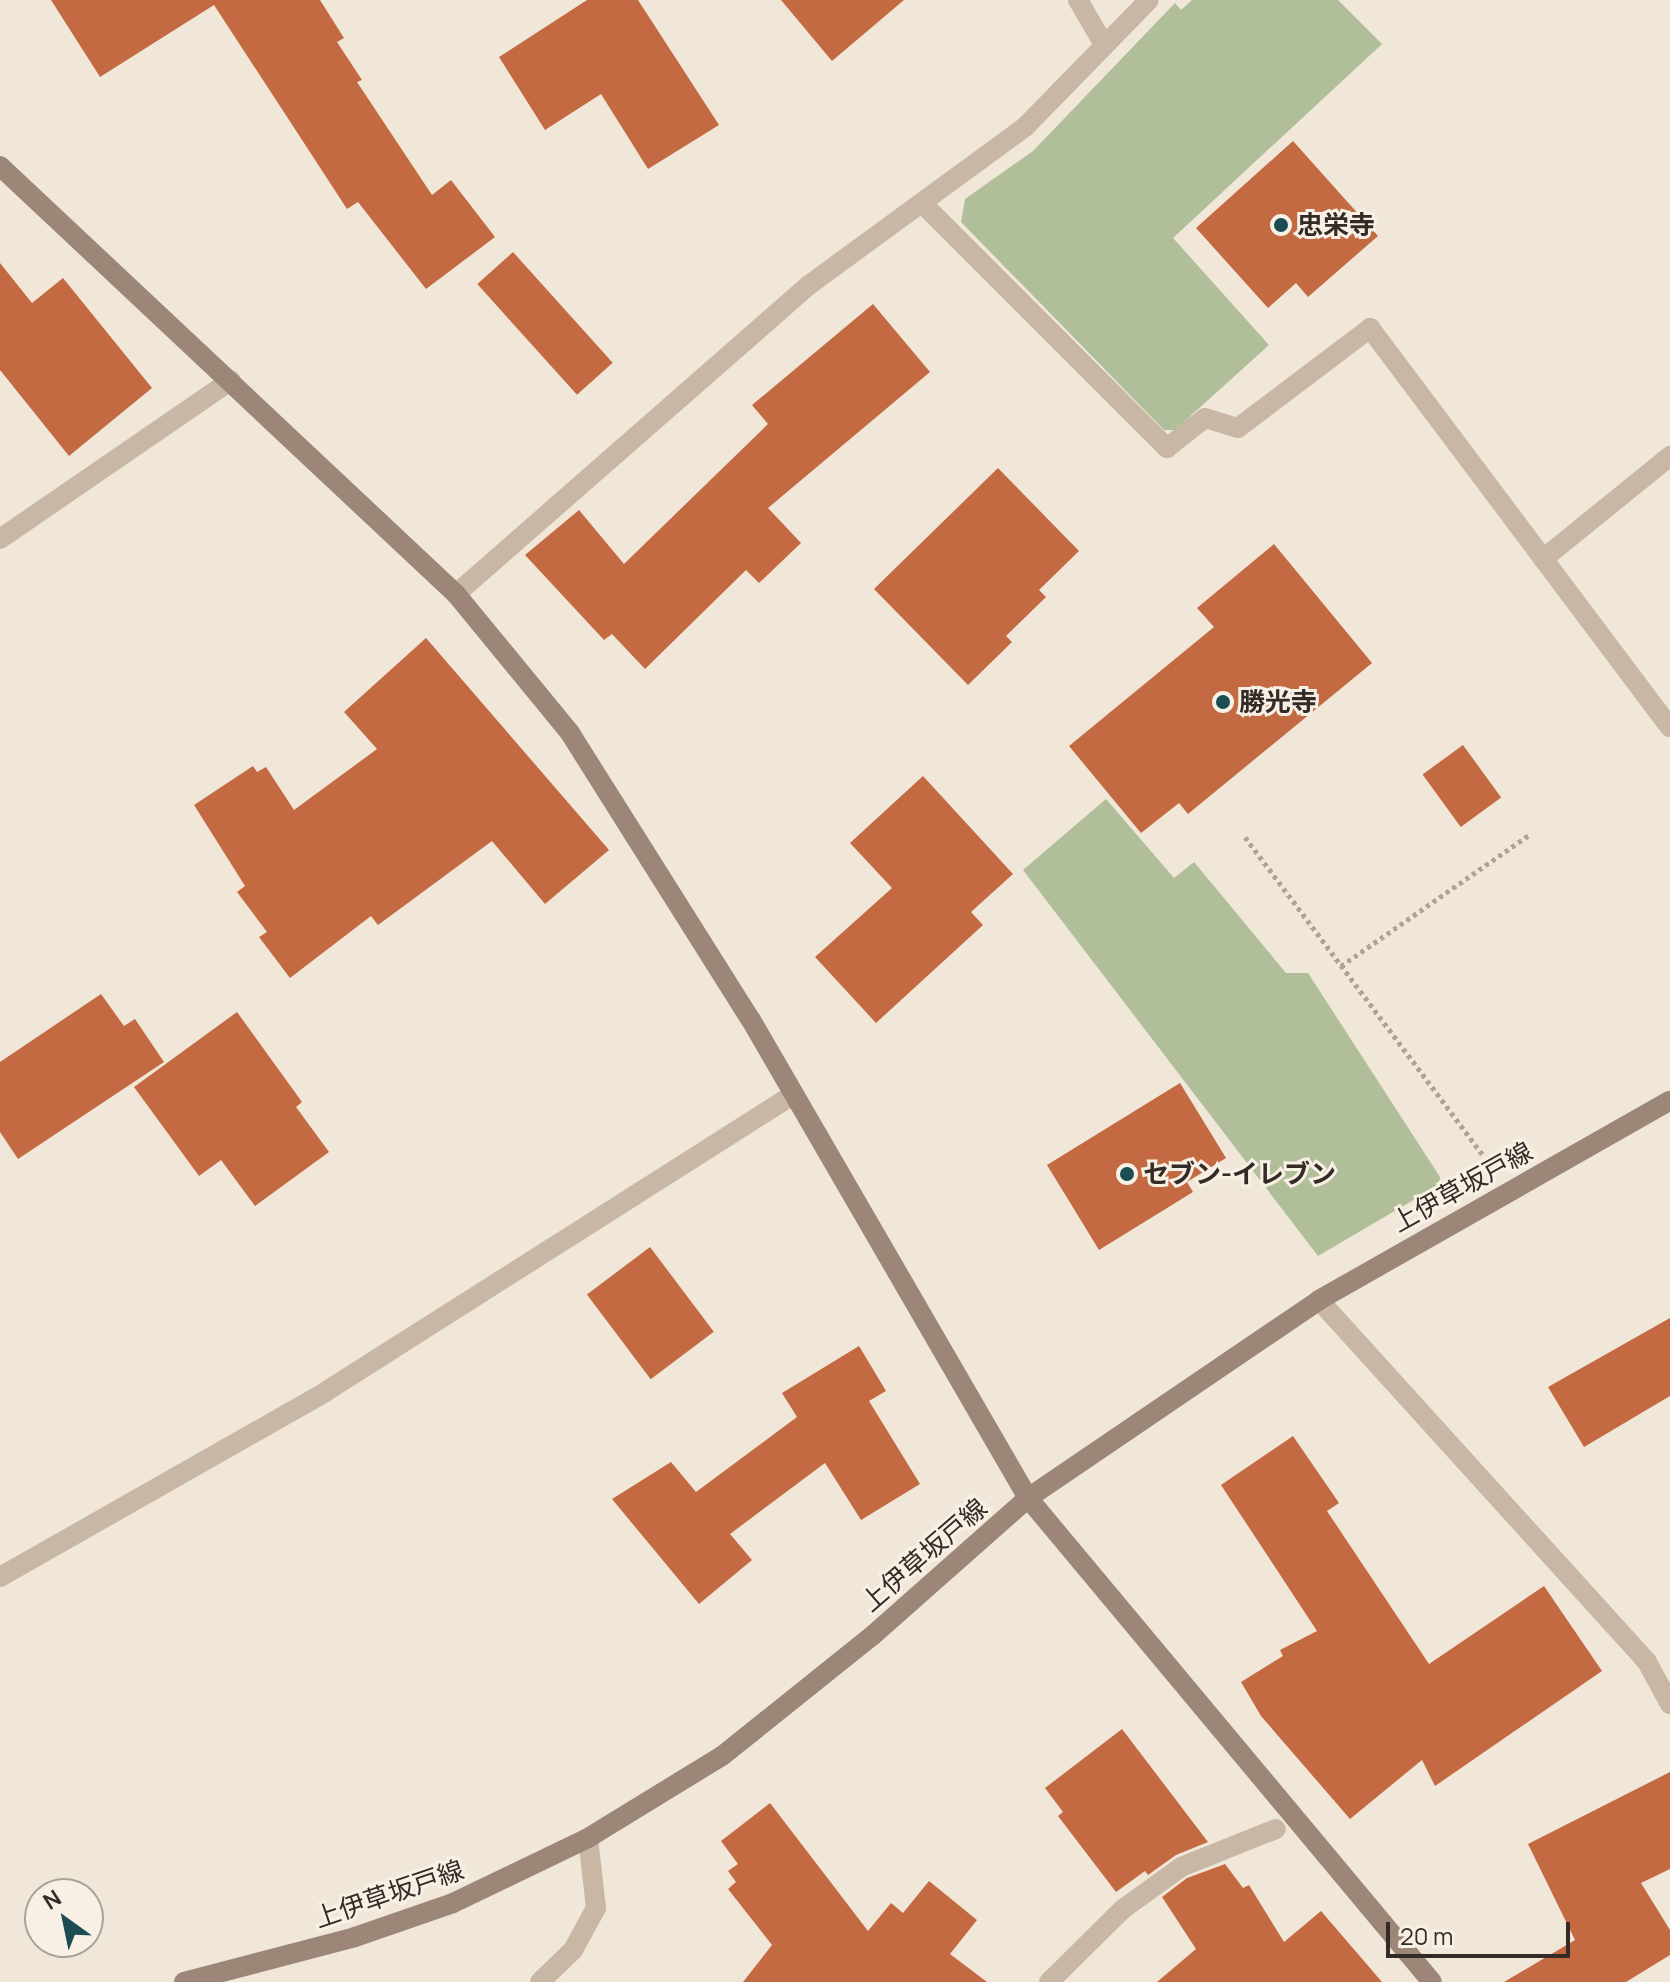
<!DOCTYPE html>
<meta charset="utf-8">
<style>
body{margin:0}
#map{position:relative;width:1670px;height:1982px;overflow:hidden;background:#f0e7d9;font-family:Manrope,"Noto Sans JP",sans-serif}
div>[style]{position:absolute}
.green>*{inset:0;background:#b0bf99}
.building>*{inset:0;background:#c46a43;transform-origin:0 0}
.path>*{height:5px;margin-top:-2.5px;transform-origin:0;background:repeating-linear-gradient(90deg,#b4a18f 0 4px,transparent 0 8px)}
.lane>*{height:20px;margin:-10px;padding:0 10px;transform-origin:10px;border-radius:10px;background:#c8b7a5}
.street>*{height:20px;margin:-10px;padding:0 10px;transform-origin:10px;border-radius:10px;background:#c8b7a5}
.secondary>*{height:20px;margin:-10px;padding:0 10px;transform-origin:10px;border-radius:10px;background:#9b8677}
.dots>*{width:22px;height:22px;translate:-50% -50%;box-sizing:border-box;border:4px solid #f8f0e5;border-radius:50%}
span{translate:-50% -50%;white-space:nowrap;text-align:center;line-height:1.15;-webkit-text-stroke:6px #f8f0e5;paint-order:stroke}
.poi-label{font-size:26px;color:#342b26;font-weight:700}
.left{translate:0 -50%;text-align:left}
.street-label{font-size:26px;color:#342b26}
.north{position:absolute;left:24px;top:1878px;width:80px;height:80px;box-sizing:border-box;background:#f8f0e5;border:2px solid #aaa199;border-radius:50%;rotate:327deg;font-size:22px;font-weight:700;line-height:32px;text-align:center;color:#342b26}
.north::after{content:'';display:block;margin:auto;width:28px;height:36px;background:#1d4d54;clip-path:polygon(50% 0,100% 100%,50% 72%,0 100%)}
.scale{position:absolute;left:1386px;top:1922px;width:184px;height:36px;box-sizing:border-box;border:4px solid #342b26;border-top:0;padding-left:10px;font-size:24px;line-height:28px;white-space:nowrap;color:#342b26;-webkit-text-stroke:6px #f8f0e5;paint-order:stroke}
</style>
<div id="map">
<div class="green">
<div style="clip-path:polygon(1192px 0,1338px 0,1382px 44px,1173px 238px,1269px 345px,1175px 430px,1164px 430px,961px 222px,965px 199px,1033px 151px,1175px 3px,1181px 10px)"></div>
<div style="clip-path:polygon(1106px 799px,1174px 878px,1194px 862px,1286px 973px,1308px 973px,1440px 1177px,1439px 1185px,1318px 1256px,1023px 870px)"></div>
</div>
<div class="building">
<div style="clip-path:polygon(51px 0,320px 0,344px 38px,337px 42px,362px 80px,357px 82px,432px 195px,451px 180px,495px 237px,426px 289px,358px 202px,347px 209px,214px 5px,100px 77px)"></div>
<div style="clip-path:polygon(587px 0,638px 0,719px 125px,648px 169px,601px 94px,545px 130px,499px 57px)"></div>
<div style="clip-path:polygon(781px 0,904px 0,832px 61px)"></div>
<div style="clip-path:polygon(1293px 141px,1378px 236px,1308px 297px,1296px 283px,1268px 308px,1196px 228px)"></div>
<div style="left:513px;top:252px;width:149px;height:48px;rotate:48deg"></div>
<div style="clip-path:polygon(0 263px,32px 303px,63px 278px,152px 388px,69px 456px,0 370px)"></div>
<div style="clip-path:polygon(873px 304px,930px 372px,768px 508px,801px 543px,759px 583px,746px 570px,645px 669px,612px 634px,604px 640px,525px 555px,579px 510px,624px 564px,768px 424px,752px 405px)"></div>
<div style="clip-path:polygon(998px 468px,1079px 551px,1039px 590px,1046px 597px,1006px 636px,1012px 642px,968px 685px,874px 589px)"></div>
<div style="clip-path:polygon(1274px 544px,1372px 663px,1188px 814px,1179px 803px,1141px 833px,1069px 746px,1214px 627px,1197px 608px)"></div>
<div style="clip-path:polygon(426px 638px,609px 850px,545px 904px,492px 841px,378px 925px,371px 916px,290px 978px,259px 937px,267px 932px,237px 892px,245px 886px,194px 805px,253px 766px,257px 772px,266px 767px,294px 810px,377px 749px,344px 712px)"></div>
<div style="left:1463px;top:745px;width:65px;height:50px;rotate:54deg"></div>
<div style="clip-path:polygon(923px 776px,1013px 874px,971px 912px,983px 925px,876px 1023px,815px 957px,892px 888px,850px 843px)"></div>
<div style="clip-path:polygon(101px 994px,124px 1026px,135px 1019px,164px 1062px,18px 1159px,0 1132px,0 1062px)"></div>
<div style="clip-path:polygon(237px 1012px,302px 1102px,296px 1107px,329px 1152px,255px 1206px,221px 1160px,199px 1176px,134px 1087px)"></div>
<div style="clip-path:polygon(1180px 1083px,1226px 1158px,1187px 1182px,1193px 1192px,1099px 1250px,1047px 1165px)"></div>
<div style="left:650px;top:1247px;width:106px;height:79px;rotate:53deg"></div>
<div style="clip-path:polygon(1670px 1318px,1670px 1396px,1584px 1447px,1548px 1387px)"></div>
<div style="clip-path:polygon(859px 1346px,886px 1391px,869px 1401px,920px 1484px,861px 1520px,825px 1463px,730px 1534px,752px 1560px,699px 1604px,612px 1499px,671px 1462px,696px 1492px,797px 1417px,782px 1393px)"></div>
<div style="clip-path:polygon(1293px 1436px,1339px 1503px,1327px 1511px,1429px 1664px,1544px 1586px,1602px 1671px,1435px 1786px,1422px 1760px,1350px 1819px,1261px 1716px,1241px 1682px,1283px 1656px,1280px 1650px,1317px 1631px,1221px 1485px)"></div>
<div style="clip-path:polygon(1122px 1729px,1208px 1842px,1176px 1855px,1148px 1875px,1145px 1871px,1116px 1892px,1058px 1816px,1063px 1812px,1045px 1788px)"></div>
<div style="clip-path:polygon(1670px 1772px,1670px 1869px,1641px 1883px,1670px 1930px,1670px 1955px,1626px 1982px,1504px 1982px,1575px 1940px,1528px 1844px)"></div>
<div style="clip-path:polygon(770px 1803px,868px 1931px,891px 1903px,903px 1913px,929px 1881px,977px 1920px,950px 1954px,987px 1982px,743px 1982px,772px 1945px,728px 1889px,736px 1882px,728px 1871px,738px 1864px,721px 1841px)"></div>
<div style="clip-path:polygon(1225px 1864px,1243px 1888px,1249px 1885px,1284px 1942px,1321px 1911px,1382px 1982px,1157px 1982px,1196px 1949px,1162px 1897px,1187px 1878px)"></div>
</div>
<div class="path">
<div style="left:1245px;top:837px;width:399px;rotate:53.2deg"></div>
<div style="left:1341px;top:966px;width:231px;rotate:-34.9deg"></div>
</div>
<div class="lane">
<div style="left:1319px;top:1300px;width:488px;rotate:47.8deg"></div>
<div style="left:1647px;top:1662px;width:48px;rotate:61.3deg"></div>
</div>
<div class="street">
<div style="left:1078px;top:0;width:50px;rotate:59.8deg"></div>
<div style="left:924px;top:205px;width:344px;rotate:45deg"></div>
<div style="left:1167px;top:448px;width:48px;rotate:-38.3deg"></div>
<div style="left:1205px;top:418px;width:34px;rotate:17deg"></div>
<div style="left:1238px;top:428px;width:166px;rotate:-37.1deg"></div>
<div style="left:1370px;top:328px;width:499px;rotate:53.1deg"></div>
<div style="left:0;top:539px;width:280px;rotate:-34.5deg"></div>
<div style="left:1543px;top:559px;width:164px;rotate:-39deg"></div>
<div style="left:456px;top:594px;width:469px;rotate:-41.2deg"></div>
<div style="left:809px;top:285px;width:268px;rotate:-36.2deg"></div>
<div style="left:1025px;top:127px;width:177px;rotate:-45.7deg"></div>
<div style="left:0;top:1577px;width:374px;rotate:-29.6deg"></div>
<div style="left:325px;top:1392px;width:552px;rotate:-32.42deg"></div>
<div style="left:540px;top:1982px;width:46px;rotate:-44.1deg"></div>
<div style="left:573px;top:1950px;width:48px;rotate:-61.3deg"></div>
<div style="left:596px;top:1908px;width:70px;rotate:-96.5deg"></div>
<div style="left:1049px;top:1982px;width:104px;rotate:-44.6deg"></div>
<div style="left:1123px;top:1909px;width:72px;rotate:-35.9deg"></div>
<div style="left:1181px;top:1867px;width:102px;rotate:-21.8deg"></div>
</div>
<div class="secondary">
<div style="left:0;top:166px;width:625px;rotate:43.19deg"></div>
<div style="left:456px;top:594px;width:180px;rotate:50.6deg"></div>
<div style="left:570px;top:733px;width:339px;rotate:57.8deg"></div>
<div style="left:751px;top:1020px;width:552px;rotate:59.91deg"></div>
<div style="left:1028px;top:1498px;width:630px;rotate:50.15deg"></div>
<div style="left:184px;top:1982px;width:177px;rotate:-14.7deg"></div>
<div style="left:355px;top:1937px;width:104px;rotate:-19.1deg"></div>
<div style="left:453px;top:1903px;width:150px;rotate:-25.7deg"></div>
<div style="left:588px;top:1838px;width:157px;rotate:-31.5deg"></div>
<div style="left:722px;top:1756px;width:192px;rotate:-38.7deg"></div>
<div style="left:872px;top:1636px;width:208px;rotate:-41.5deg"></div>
<div style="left:1028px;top:1498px;width:352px;rotate:-34.2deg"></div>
<div style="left:1319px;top:1300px;width:403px;rotate:-29.6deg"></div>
</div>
<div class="dots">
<div style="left:1281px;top:225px;background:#1d4d54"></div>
<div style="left:1223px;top:702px;background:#1d4d54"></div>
<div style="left:1127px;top:1174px;background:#1d4d54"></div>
</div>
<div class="poi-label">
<span class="left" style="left:1297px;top:225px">忠栄寺</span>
<span class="left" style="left:1239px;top:702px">勝光寺</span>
<span class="left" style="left:1143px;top:1174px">セブン-イレブン</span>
</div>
<div class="street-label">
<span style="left:1462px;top:1187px;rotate:-29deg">上伊草坂戸線</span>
<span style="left:924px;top:1555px;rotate:-41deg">上伊草坂戸線</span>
<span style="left:389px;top:1894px;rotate:-19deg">上伊草坂戸線</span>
</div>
<div class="north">N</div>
<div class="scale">20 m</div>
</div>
